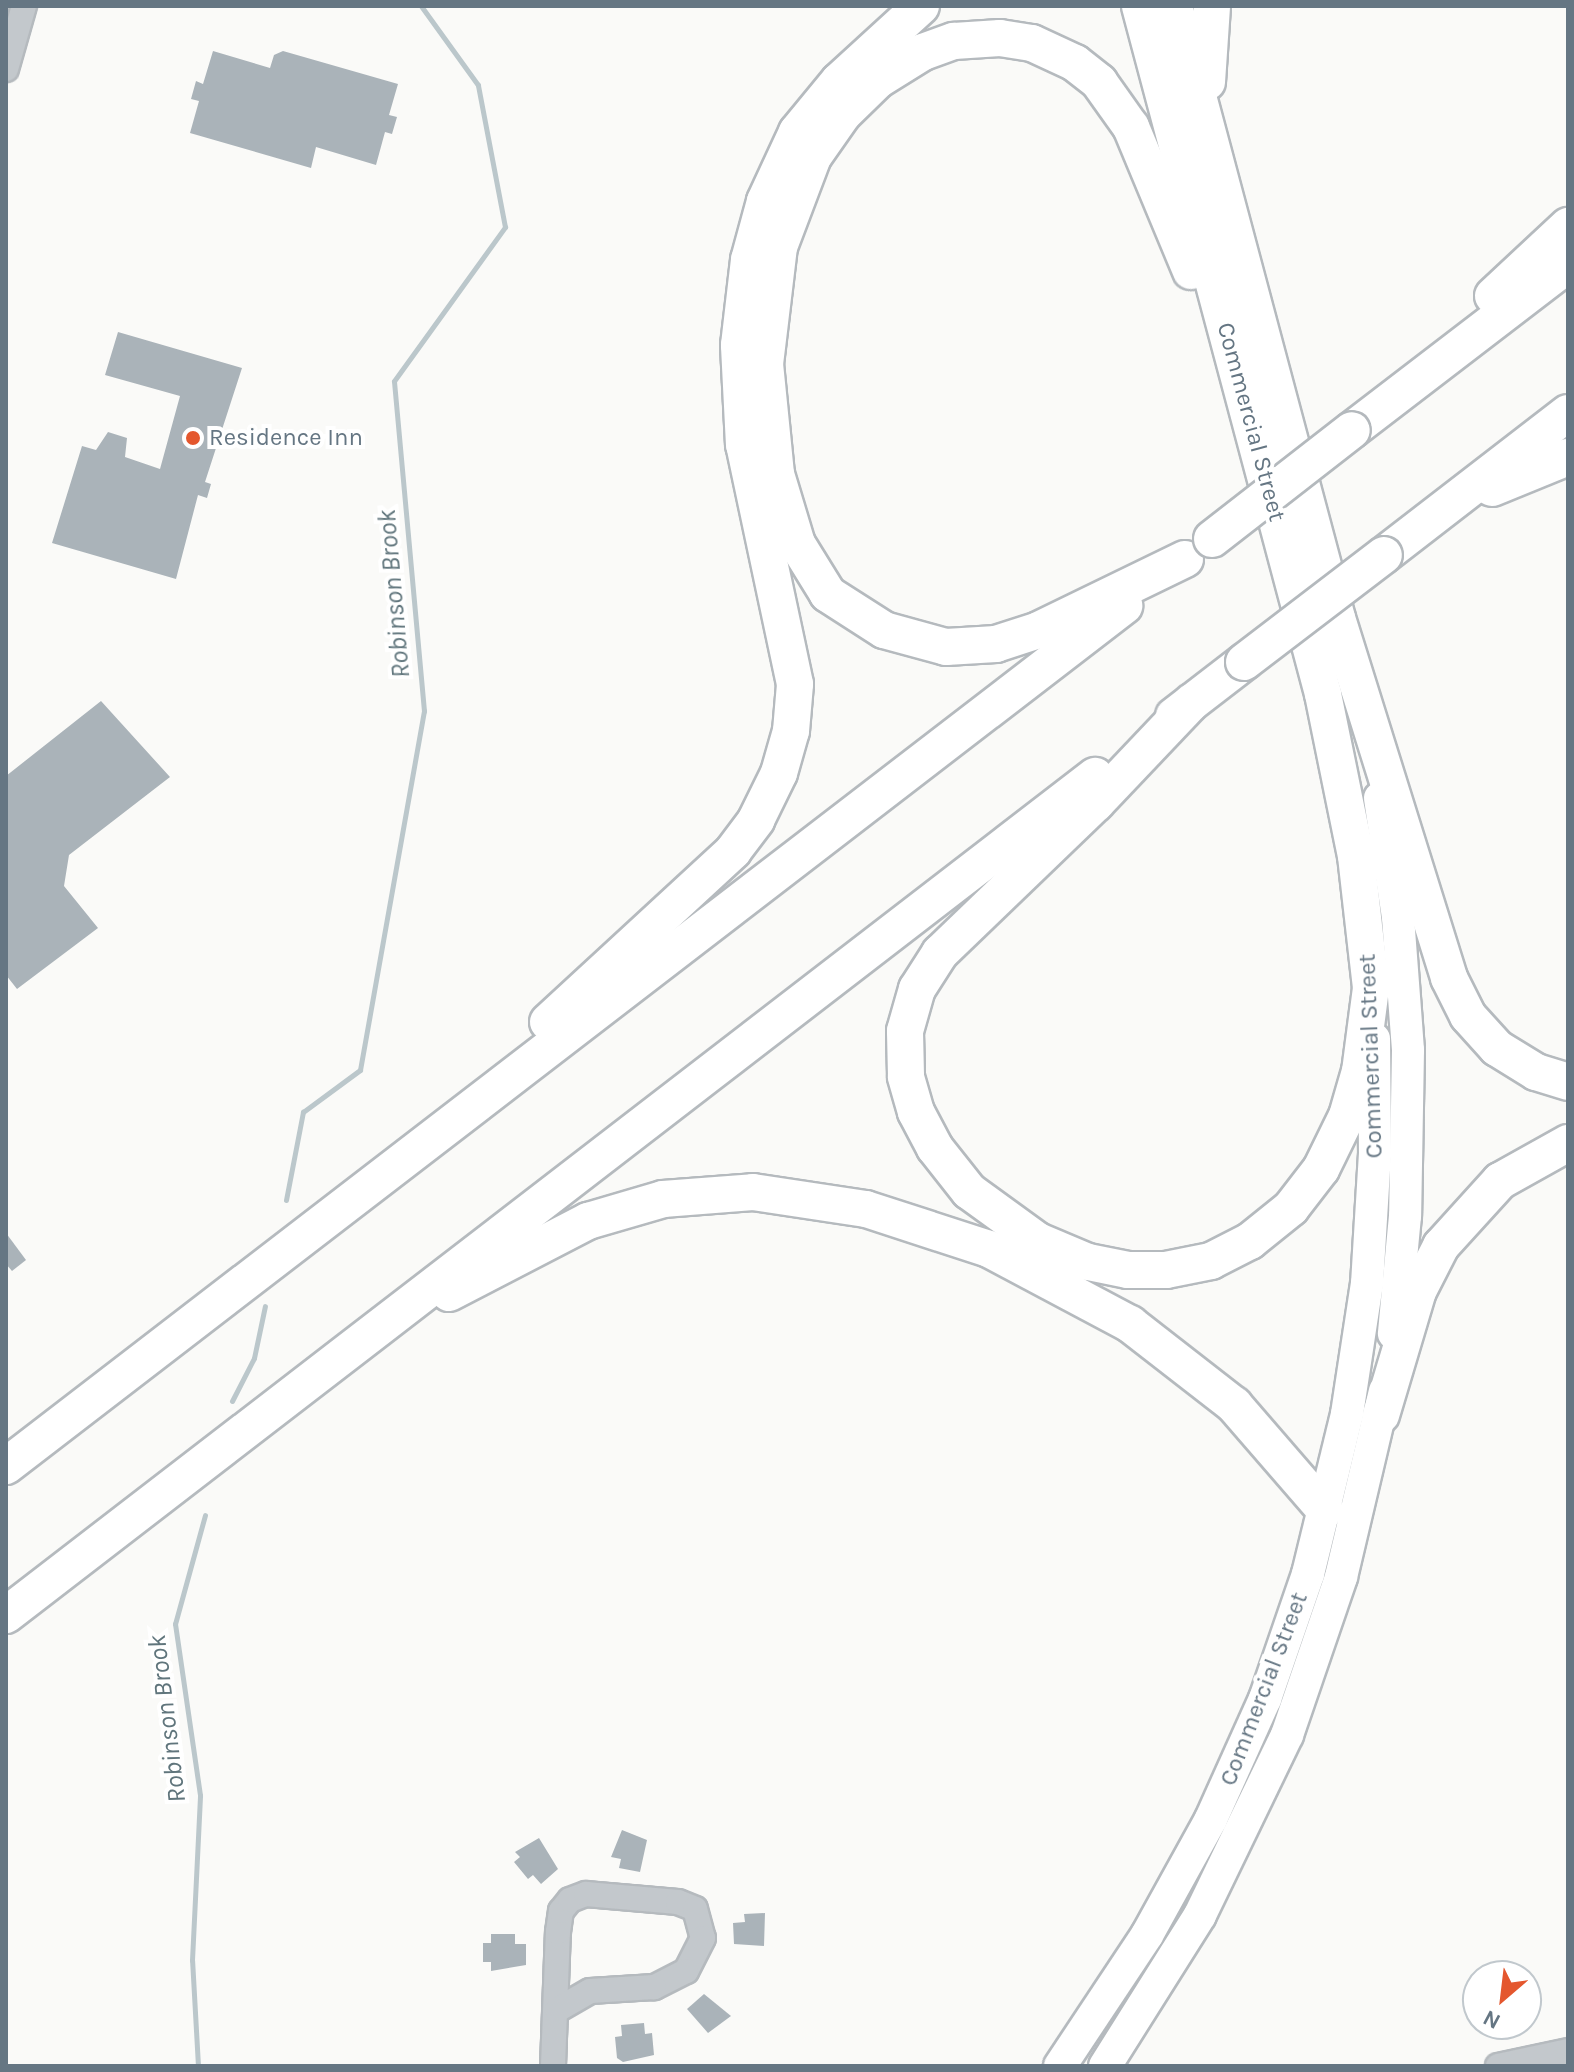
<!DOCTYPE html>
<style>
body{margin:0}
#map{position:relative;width:1574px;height:2072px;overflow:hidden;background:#fafaf8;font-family:Karla,sans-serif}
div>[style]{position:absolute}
.stream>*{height:5px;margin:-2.5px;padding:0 2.5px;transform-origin:2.5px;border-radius:2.5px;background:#bbc7cb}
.building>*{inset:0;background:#aab3b9}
.roads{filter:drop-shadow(2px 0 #b5babe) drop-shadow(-2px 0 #b5babe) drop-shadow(0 2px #b5babe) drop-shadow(0 -2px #b5babe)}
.minor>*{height:24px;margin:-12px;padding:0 12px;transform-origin:12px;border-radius:12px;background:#c3c8cc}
.major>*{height:32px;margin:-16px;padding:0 16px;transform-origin:16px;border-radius:16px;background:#fff}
.highway>*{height:36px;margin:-18px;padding:0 18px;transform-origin:18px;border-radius:18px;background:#fff}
.bridges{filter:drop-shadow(2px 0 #b4b9bd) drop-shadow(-2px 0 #b4b9bd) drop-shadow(0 2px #b4b9bd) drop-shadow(0 -2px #b4b9bd)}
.highway-bridge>*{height:36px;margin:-18px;padding:0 18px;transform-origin:18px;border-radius:18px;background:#fff}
.dots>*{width:22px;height:22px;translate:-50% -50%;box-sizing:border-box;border:4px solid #fff;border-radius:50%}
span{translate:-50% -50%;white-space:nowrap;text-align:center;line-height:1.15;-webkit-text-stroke:8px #fff;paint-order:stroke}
.street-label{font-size:24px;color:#657683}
.poi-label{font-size:24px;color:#657683}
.left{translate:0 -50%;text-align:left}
.water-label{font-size:26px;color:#60757c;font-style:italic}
.frame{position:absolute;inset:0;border:8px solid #657683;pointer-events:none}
.north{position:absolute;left:1462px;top:1960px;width:80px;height:80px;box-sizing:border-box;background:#fff;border:2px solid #c1c8cd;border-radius:50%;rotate:208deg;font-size:22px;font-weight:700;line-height:32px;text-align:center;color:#657683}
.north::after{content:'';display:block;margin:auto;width:28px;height:36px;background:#e4572e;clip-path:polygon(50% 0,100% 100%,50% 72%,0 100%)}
</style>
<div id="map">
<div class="stream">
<div style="left:286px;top:1200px;width:90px;rotate:-79.1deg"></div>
<div style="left:303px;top:1112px;width:71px;rotate:-36.4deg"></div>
<div style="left:360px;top:1070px;width:365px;rotate:-79.9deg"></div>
<div style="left:424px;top:711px;width:331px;rotate:-95.2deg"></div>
<div style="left:394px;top:381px;width:190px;rotate:-54.2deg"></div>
<div style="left:505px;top:227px;width:145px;rotate:-100.8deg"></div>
<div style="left:478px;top:85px;width:97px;rotate:-125.8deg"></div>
<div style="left:232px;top:1401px;width:48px;rotate:-62.9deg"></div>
<div style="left:254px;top:1358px;width:53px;rotate:-78.1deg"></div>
<div style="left:198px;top:2066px;width:106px;rotate:-93.2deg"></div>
<div style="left:192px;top:1960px;width:165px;rotate:-87.2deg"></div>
<div style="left:200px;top:1795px;width:173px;rotate:-98.3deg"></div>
<div style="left:175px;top:1624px;width:113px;rotate:-74.6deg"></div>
</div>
<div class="building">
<div style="clip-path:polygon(213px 51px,270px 68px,274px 55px,283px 51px,398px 84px,389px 115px,397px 117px,392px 134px,385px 132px,376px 165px,316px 147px,311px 168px,190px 133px,199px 101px,191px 99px,196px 81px,203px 84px)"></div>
<div style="clip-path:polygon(118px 332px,242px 368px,205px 482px,211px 484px,207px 498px,198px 495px,176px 579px,52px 543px,82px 446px,96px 450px,108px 432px,127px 438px,125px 457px,160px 469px,180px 396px,105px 375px)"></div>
<div style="clip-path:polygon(101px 701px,170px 777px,69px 855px,64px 886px,98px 928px,17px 989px,6px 975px,6px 776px)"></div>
<div style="clip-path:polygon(6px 1233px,26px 1260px,12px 1271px,6px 1264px)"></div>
<div style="clip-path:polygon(622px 1830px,647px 1840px,640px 1872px,619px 1868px,621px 1859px,611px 1857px)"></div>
<div style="clip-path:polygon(539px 1838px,558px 1869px,541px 1884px,533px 1875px,528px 1879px,514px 1862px,520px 1857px,515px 1852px)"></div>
<div style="clip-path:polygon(765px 1913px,764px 1946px,734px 1944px,733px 1923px,745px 1922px,744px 1914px)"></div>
<div style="clip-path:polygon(491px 1934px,515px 1934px,515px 1944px,526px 1944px,526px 1965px,491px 1971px,491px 1962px,483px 1962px,483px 1943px,491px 1943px)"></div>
<div style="clip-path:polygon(704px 1994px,731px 2016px,708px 2033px,687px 2009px)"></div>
<div style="clip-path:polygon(644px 2023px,645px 2034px,652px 2033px,654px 2055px,623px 2062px,617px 2058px,615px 2037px,622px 2036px,621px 2025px)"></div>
</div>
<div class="roads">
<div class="minor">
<div style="left:6px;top:69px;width:66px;rotate:-74.1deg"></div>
<div style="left:553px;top:2066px;width:134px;rotate:-87.9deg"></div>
<div style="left:558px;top:1932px;width:21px;rotate:-82deg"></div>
<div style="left:561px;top:1911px;width:14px;rotate:-51deg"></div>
<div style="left:570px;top:1900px;width:17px;rotate:-21deg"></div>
<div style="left:586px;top:1894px;width:92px;rotate:5deg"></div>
<div style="left:678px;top:1902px;width:18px;rotate:22deg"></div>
<div style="left:695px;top:1909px;width:30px;rotate:75deg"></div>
<div style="left:703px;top:1938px;width:37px;rotate:117deg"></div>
<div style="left:686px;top:1971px;width:36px;rotate:153deg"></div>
<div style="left:654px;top:1987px;width:64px;rotate:176.4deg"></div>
<div style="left:590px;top:1991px;width:38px;rotate:150deg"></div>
<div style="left:1498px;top:2066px;width:72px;rotate:-12.1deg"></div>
</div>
<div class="major">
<div style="left:1380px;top:798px;width:120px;rotate:81.4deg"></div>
<div style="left:1398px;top:917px;width:133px;rotate:85.7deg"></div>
<div style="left:1408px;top:1050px;width:166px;rotate:91deg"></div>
<div style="left:1405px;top:1216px;width:118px;rotate:95.4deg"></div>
<div style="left:1060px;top:2066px;width:157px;rotate:-56.4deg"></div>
<div style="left:1147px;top:1935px;width:132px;rotate:-61.1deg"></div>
<div style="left:1211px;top:1819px;width:132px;rotate:-65.8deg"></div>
<div style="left:1265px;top:1699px;width:132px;rotate:-71deg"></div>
<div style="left:1308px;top:1574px;width:165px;rotate:-76.3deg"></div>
<div style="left:1347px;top:1414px;width:132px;rotate:-81.3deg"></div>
<div style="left:1367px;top:1284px;width:131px;rotate:-86.5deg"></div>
<div style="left:1375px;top:1153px;width:114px;rotate:-90.5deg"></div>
<div style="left:1105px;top:2066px;width:178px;rotate:-57.8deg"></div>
<div style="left:1200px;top:1915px;width:200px;rotate:-64.2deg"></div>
<div style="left:1287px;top:1735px;width:167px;rotate:-71.1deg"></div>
<div style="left:1341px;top:1577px;width:191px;rotate:-76.7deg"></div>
</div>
<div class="highway">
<div style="left:1140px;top:6px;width:712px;rotate:75.1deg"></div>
<div style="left:1323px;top:694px;width:165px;rotate:78.5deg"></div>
<div style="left:1356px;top:856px;width:133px;rotate:83.5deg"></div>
<div style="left:1371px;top:988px;width:84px;rotate:97.5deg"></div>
<div style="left:1360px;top:1071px;width:47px;rotate:106.1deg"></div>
<div style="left:1347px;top:1116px;width:59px;rotate:116.1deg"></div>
<div style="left:1321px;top:1169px;width:49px;rotate:127.6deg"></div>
<div style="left:1291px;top:1208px;width:53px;rotate:141.2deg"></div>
<div style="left:1250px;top:1241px;width:44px;rotate:152.9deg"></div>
<div style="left:1211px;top:1261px;width:46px;rotate:168.7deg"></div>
<div style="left:1166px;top:1270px;width:38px;rotate:180deg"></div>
<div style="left:1128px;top:1270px;width:41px;rotate:-168.7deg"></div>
<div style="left:1088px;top:1262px;width:54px;rotate:-157.2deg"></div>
<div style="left:1038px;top:1241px;width:85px;rotate:-144.1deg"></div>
<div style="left:969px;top:1191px;width:55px;rotate:-128.3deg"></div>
<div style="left:935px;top:1148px;width:41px;rotate:-117.8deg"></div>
<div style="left:916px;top:1112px;width:37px;rotate:-106deg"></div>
<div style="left:906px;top:1076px;width:45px;rotate:-91.3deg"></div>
<div style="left:905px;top:1031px;width:44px;rotate:-74.1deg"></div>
<div style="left:917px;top:989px;width:43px;rotate:-57.4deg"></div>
<div style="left:940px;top:953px;width:216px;rotate:-43.9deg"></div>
<div style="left:1096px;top:803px;width:139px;rotate:-46.5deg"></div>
<div style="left:1174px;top:6px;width:633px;rotate:75.09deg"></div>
<div style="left:1337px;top:618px;width:377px;rotate:72.7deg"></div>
<div style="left:1449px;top:978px;width:42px;rotate:63.4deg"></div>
<div style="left:1468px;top:1016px;width:43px;rotate:47.8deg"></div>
<div style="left:1497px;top:1048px;width:46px;rotate:31.6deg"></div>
<div style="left:1536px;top:1072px;width:34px;rotate:17deg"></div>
<div style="left:1207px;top:82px;width:76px;rotate:-86.2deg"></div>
<div style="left:1493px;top:296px;width:103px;rotate:-43deg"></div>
<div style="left:1352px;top:430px;width:272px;rotate:-37.5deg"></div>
<div style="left:1492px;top:488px;width:82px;rotate:-22.2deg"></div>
<div style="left:1384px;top:555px;width:232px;rotate:-37.7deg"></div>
<div style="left:1185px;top:559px;width:162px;rotate:154.1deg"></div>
<div style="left:1039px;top:630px;width:45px;rotate:162deg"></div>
<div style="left:996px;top:644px;width:50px;rotate:176.6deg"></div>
<div style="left:946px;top:647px;width:64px;rotate:-164.7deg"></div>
<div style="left:884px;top:630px;width:67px;rotate:-147.3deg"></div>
<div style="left:828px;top:594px;width:59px;rotate:-121.8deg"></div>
<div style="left:797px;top:544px;width:73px;rotate:-106.7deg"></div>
<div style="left:776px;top:474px;width:111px;rotate:-95.7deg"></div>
<div style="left:765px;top:364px;width:118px;rotate:-83.2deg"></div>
<div style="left:779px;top:247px;width:96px;rotate:-69.3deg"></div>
<div style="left:813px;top:157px;width:52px;rotate:-55.1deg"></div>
<div style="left:843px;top:114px;width:49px;rotate:-44.2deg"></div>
<div style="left:878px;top:80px;width:53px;rotate:-31.9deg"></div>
<div style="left:923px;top:52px;width:33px;rotate:-20deg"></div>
<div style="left:954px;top:41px;width:46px;rotate:-3.7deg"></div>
<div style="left:1000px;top:38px;width:32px;rotate:9deg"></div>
<div style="left:1032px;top:43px;width:47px;rotate:24.9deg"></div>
<div style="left:1075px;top:63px;width:31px;rotate:38deg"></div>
<div style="left:1099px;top:82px;width:55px;rotate:54.6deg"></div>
<div style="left:1131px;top:127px;width:156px;rotate:67.4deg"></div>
<div style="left:1174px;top:716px;width:88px;rotate:-37.6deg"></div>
<div style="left:548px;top:1022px;width:252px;rotate:-42.7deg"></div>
<div style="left:733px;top:851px;width:39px;rotate:-53deg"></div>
<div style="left:756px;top:820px;width:52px;rotate:-63.9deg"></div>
<div style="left:779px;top:773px;width:44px;rotate:-74.1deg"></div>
<div style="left:791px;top:731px;width:47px;rotate:-85.1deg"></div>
<div style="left:795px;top:684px;width:244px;rotate:-102deg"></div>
<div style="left:744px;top:445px;width:100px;rotate:-92.9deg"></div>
<div style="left:739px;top:345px;width:86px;rotate:-83.3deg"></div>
<div style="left:749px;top:260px;width:61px;rotate:-74.8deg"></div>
<div style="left:765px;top:201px;width:76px;rotate:-65.1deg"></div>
<div style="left:797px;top:132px;width:66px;rotate:-50.5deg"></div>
<div style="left:839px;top:81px;width:111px;rotate:-42.4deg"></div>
<div style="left:449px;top:1293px;width:157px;rotate:-27.4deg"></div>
<div style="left:588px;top:1221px;width:78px;rotate:-16.3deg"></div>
<div style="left:663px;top:1199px;width:90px;rotate:-4.4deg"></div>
<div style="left:753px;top:1192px;width:114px;rotate:8.6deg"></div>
<div style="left:866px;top:1209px;width:129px;rotate:18deg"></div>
<div style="left:989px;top:1249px;width:160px;rotate:28deg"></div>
<div style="left:1130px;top:1324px;width:132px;rotate:37.9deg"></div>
<div style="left:1234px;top:1405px;width:139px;rotate:49.1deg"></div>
<div style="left:1381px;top:1415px;width:129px;rotate:-73.4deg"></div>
<div style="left:1418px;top:1291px;width:51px;rotate:-62.9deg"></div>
<div style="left:1441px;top:1246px;width:88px;rotate:-47.8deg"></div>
<div style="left:1500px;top:1181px;width:78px;rotate:-29.2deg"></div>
<div style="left:6px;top:1466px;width:1411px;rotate:-37.57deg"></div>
<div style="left:6px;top:1615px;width:1375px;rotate:-37.61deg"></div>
</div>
</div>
<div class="bridges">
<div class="highway-bridge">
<div style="left:1212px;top:539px;width:177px;rotate:-37.9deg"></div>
<div style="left:1244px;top:662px;width:176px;rotate:-37.4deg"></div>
</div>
</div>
<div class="dots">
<div style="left:193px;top:438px;background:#e4572e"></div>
</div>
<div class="street-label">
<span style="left:1251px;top:422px;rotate:75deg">Commercial Street</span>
<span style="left:1371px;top:1056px;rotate:-92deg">Commercial Street</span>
<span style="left:1264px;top:1689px;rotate:-69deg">Commercial Street</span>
</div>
<div class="poi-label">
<span class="left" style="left:209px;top:438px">Residence Inn</span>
</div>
<div class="water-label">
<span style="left:394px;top:594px;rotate:-95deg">Robinson Brook</span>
<span style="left:167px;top:1719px;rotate:-97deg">Robinson Brook</span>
</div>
<div class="frame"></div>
<div class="north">N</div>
</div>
